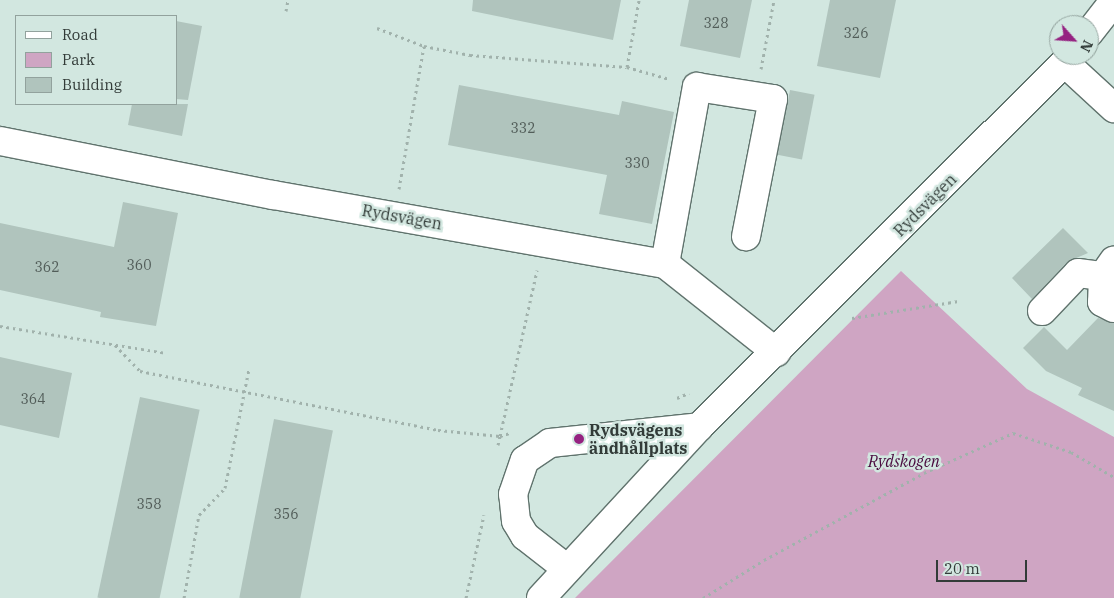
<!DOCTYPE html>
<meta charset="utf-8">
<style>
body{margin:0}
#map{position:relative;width:1114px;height:598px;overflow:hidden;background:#d2e7e0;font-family:"IBM Plex Serif",serif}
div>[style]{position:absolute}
.green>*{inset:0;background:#cfa5c3}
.building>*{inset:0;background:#b0c4bd;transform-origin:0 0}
.path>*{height:3px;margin-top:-1.5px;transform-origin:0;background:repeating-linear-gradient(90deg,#a1b2ac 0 2.5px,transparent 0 6.5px)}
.roads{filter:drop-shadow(1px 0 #60736d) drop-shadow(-1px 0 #60736d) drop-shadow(0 1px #60736d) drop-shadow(0 -1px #60736d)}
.minor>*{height:28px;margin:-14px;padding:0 14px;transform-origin:14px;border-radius:14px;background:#fff}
.dots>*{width:14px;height:14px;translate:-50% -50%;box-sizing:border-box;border:2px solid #d2e7e0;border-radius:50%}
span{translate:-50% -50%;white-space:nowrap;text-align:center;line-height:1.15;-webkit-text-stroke:5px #d2e7e0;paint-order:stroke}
.number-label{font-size:14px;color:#525d59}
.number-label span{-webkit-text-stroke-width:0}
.street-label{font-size:16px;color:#323b38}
.poi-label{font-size:16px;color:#323b38;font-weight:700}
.left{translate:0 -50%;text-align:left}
.park-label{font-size:16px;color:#49093e;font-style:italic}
.legend{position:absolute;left:15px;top:15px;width:162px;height:90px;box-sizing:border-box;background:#d2e7e0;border:1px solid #92a29d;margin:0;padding:6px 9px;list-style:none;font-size:15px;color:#323b38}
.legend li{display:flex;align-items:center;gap:10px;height:25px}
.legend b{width:25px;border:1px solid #92a29d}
.north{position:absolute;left:1049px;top:15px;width:50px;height:50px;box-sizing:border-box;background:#d2e7e0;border:1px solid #92a29d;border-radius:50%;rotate:116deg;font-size:14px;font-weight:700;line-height:20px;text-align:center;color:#323b38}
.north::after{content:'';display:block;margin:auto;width:18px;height:22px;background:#952281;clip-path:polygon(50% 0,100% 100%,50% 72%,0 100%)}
.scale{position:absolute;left:936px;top:560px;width:91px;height:22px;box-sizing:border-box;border:2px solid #323b38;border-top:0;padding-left:6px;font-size:15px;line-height:18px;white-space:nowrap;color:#323b38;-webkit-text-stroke:4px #d2e7e0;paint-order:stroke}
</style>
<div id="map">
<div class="green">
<div style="clip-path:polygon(901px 271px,1027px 389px,1114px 437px,1114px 598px,575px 598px)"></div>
</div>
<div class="building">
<div style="clip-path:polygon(473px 0,621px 0,613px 40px,472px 11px)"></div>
<div style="clip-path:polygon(689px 0,752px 0,740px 58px,680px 46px)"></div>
<div style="clip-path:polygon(830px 0,896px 0,880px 78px,817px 66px)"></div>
<div style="clip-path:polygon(176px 21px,202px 26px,188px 100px,176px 99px)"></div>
<div style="clip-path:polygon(459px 85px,619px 115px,622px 101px,674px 112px,652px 224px,599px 214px,607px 175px,448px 145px)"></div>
<div style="left:790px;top:90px;width:25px;height:66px;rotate:11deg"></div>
<div style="clip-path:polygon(132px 104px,188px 104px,182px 136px,128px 125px)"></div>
<div style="clip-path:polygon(123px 202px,178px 213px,156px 326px,100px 317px,101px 312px,0 290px,0 223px,114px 247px)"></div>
<div style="clip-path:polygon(1063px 228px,1088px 253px,1067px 262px,1032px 299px,1012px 278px)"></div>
<div style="clip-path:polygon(1098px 318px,1114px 323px,1114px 411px,1078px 395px,1082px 388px,1046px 371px,1023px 348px,1044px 327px,1067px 350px)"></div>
<div style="clip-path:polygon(0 357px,72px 373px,59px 438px,0 425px)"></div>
<div style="left:140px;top:397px;width:61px;height:205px;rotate:12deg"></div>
<div style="left:274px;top:419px;width:60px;height:182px;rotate:11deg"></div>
</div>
<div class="path">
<div style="left:286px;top:11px;width:11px;rotate:-80deg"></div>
<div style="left:377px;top:28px;width:50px;rotate:21deg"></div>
<div style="left:424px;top:46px;width:47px;rotate:11.1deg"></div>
<div style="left:470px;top:55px;width:157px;rotate:4.4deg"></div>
<div style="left:627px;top:67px;width:68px;rotate:-79.8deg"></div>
<div style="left:627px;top:67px;width:44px;rotate:15.9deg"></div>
<div style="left:761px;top:69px;width:70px;rotate:-79.3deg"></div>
<div style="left:399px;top:189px;width:145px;rotate:-80.1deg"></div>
<div style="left:852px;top:318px;width:108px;rotate:-9deg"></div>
<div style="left:0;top:326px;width:168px;rotate:9.2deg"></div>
<div style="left:115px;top:345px;width:36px;rotate:46deg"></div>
<div style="left:140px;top:371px;width:304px;rotate:11.2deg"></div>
<div style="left:438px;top:430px;width:62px;rotate:5.5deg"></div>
<div style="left:500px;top:436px;width:170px;rotate:-77.4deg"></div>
<div style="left:677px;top:398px;width:13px;rotate:-23deg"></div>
<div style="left:498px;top:445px;width:9px;rotate:-77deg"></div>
<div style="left:500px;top:436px;width:10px;rotate:-17deg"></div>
<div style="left:184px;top:598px;width:84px;rotate:-79.8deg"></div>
<div style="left:199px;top:515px;width:37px;rotate:-46deg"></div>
<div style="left:225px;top:488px;width:121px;rotate:-78.6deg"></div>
<div style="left:466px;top:598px;width:85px;rotate:-77.8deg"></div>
<div style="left:703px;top:598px;width:72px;rotate:-31.9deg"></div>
<div style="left:764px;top:560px;width:182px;rotate:-28.5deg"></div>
<div style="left:924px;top:473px;width:98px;rotate:-24.2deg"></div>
<div style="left:1013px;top:433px;width:61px;rotate:18.1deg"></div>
<div style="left:1071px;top:452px;width:50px;rotate:30.2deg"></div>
</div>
<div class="roads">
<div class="minor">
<div style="left:1089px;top:33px;width:41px;rotate:-52deg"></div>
<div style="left:1065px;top:63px;width:67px;rotate:42.6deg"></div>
<div style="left:0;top:141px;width:278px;rotate:11.2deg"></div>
<div style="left:273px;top:195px;width:398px;rotate:10deg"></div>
<div style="left:665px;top:264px;width:142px;rotate:38.4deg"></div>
<div style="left:665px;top:264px;width:180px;rotate:-79.8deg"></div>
<div style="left:697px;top:87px;width:77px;rotate:9deg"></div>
<div style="left:773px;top:99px;width:140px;rotate:101.1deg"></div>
<div style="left:1103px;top:276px;width:26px;rotate:92deg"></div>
<div style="left:1102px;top:302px;width:13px;rotate:27deg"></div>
<div style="left:1042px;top:311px;width:52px;rotate:-46.5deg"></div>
<div style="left:1078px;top:273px;width:25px;rotate:7deg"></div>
<div style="left:1103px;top:276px;width:19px;rotate:-55deg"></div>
<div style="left:566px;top:568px;width:52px;rotate:-142deg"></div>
<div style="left:525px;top:536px;width:17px;rotate:-121deg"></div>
<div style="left:516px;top:521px;width:27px;rotate:-96deg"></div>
<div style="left:513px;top:494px;width:36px;rotate:-71deg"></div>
<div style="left:525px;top:460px;width:30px;rotate:-34deg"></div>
<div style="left:550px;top:443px;width:150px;rotate:-6.1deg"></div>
<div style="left:541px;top:598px;width:233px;rotate:-47.3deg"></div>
<div style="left:699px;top:427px;width:527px;rotate:-44.92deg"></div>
</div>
</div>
<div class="dots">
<div style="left:579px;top:439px;background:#952281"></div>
</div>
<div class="number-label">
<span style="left:716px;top:23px">328</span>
<span style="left:856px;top:33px">326</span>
<span style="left:523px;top:128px">332</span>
<span style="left:637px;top:163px">330</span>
<span style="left:139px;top:265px">360</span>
<span style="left:47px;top:267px">362</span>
<span style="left:33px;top:399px">364</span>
<span style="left:149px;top:504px">358</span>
<span style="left:286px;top:514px">356</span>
</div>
<div class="street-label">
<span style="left:925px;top:205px;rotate:-45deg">Rydsvägen</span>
<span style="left:402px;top:217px;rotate:10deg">Rydsvägen</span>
</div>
<div class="poi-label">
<span class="left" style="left:589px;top:439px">Rydsvägens<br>ändhållplats</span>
</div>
<div class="park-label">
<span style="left:904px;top:461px">Rydskogen</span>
</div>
<ul class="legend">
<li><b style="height:6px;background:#fff"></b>Road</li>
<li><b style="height:14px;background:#cfa5c3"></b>Park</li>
<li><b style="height:14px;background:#b0c4bd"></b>Building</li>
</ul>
<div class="north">N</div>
<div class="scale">20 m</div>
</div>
